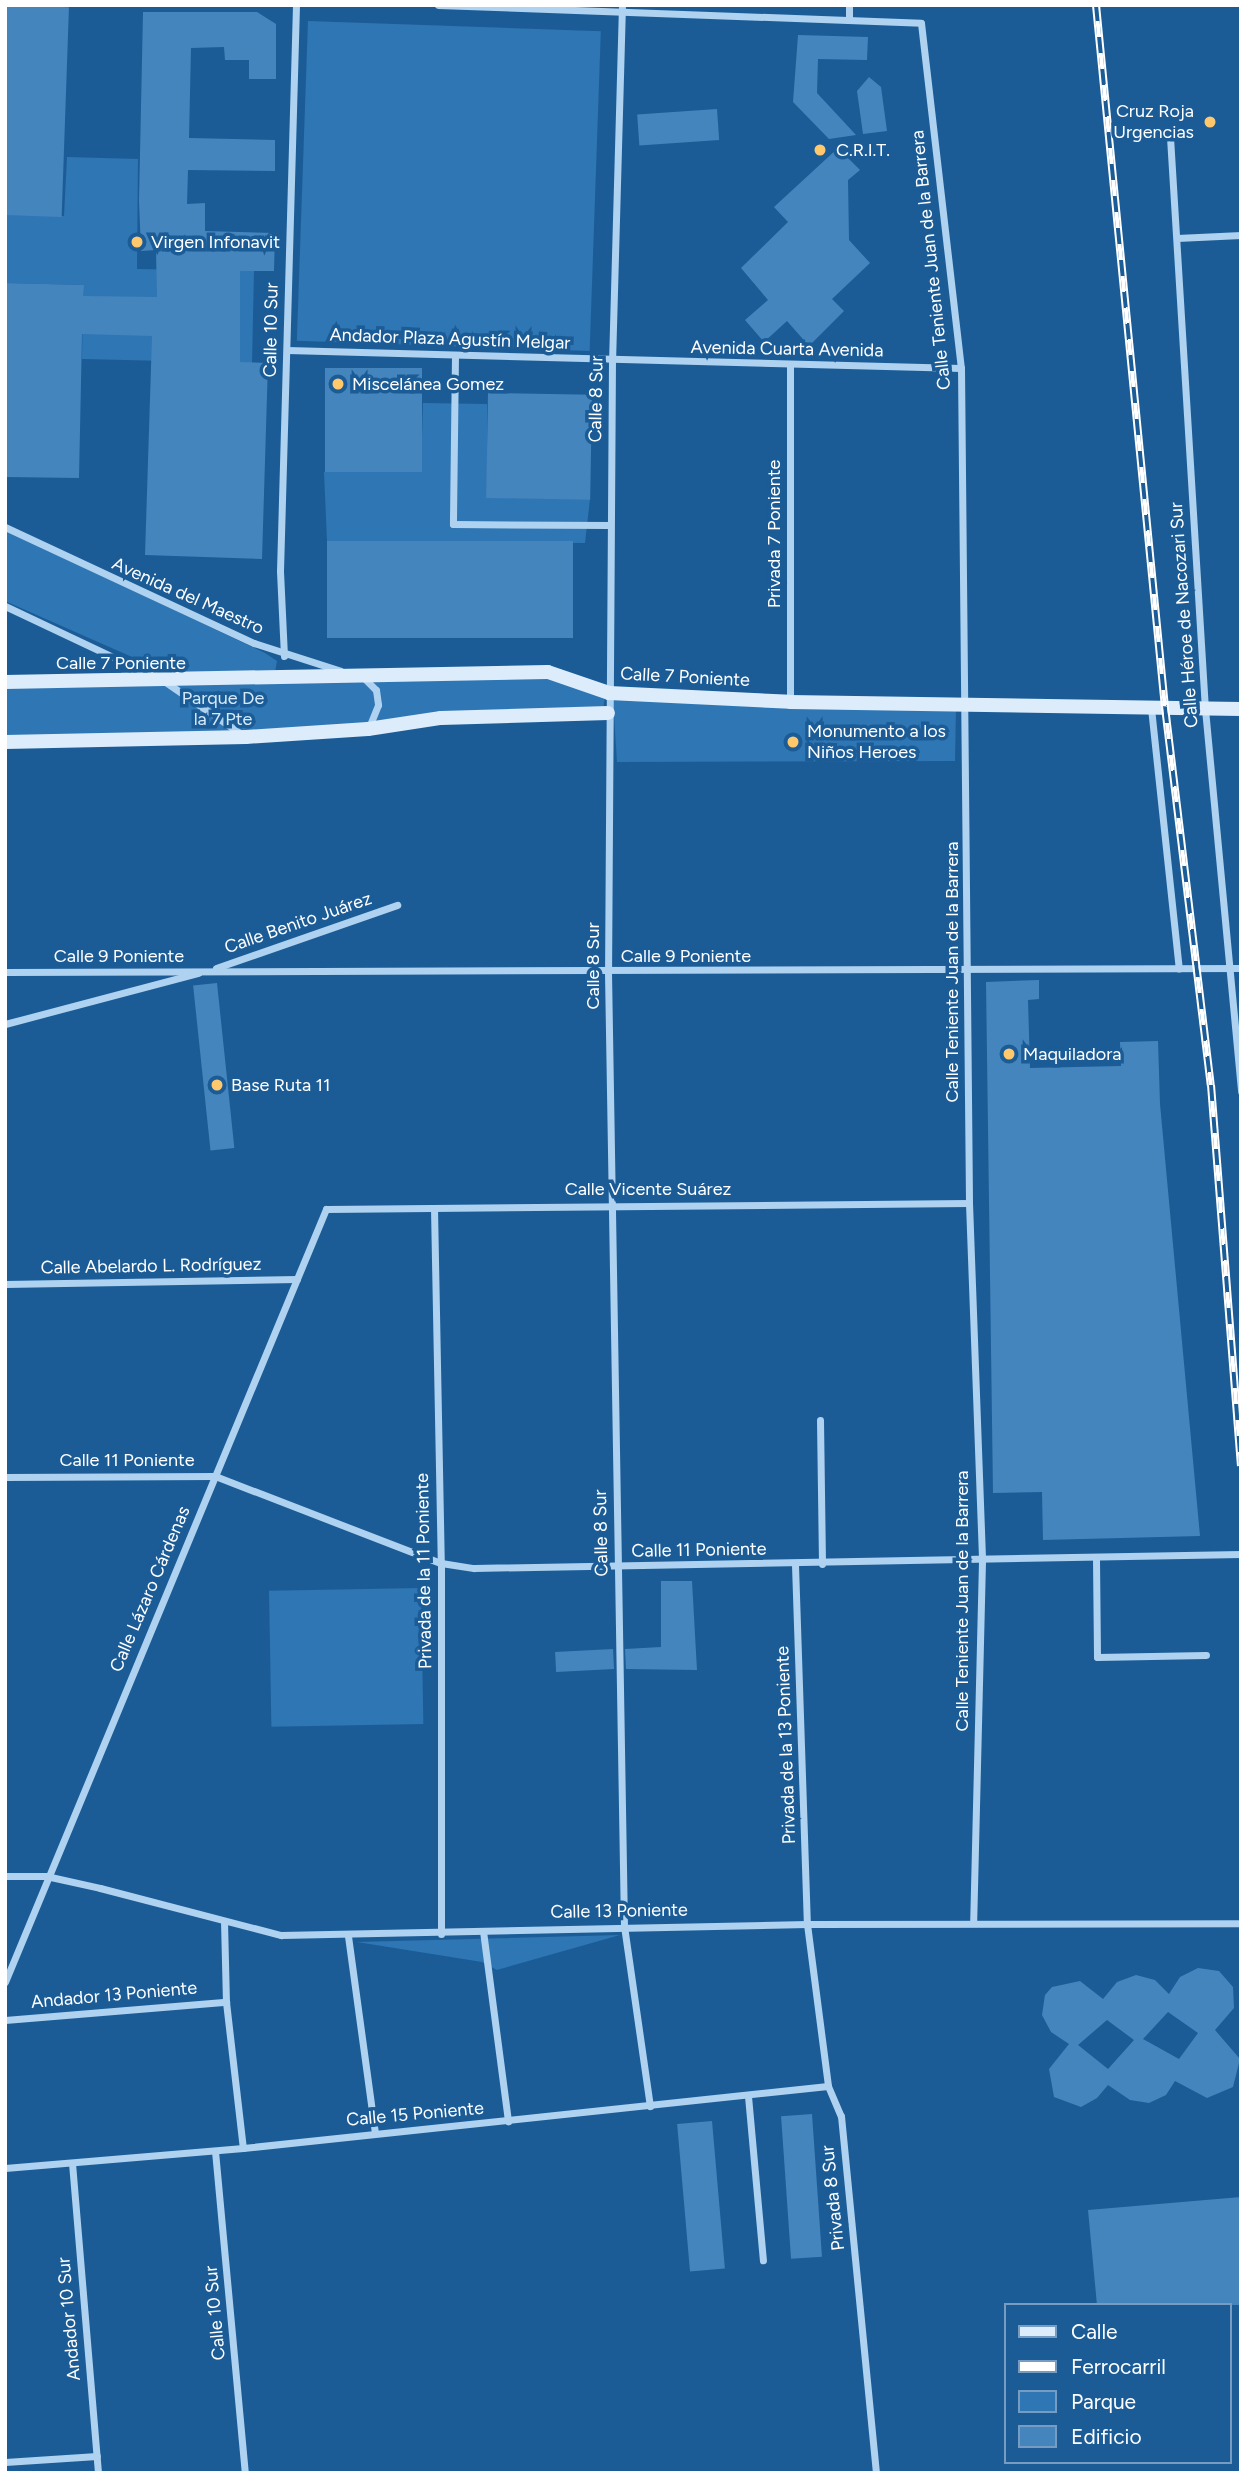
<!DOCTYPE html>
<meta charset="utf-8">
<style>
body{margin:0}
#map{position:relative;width:1246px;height:2478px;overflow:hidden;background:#1b5c97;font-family:Figtree,sans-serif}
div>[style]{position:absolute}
.green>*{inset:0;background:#2f76b4;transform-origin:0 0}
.building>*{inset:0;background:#4485bd;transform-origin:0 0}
.minor>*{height:7px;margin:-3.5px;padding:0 3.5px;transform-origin:3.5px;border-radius:3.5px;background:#aed2f0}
.secondary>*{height:14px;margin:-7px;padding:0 7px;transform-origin:7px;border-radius:7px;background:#dcecfb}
.rail>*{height:8px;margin-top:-4px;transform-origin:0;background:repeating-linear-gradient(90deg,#1b5c97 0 16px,#fff 0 32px);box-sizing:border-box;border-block:2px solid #fff}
.dots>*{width:19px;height:19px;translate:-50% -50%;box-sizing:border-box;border:4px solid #1b5c97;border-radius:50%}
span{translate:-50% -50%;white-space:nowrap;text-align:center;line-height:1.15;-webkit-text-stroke:7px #1b5c97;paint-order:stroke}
.poi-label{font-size:18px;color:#fff}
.right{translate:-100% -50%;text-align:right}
.left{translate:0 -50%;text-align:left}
.street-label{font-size:18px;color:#fff}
.park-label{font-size:18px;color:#d5eafb}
.frame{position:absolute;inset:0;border:7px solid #fff;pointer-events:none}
.legend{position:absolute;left:1004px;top:2303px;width:228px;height:161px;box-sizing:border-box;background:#1b5c97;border:2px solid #769dc1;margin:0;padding:9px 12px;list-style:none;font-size:21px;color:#fff}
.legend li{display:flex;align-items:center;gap:14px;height:35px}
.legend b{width:35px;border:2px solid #769dc1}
</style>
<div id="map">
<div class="green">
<div style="left:308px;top:21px;width:293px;height:320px;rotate:2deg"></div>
<div style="clip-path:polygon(67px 157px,138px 159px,137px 269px,254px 271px,252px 363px,82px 359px,83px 285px,5px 283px,5px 215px,64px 216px)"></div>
<div style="clip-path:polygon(423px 403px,487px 404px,487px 497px,590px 499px,585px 543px,327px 541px,324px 472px,421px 472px)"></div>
<div style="clip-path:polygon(5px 530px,265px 653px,277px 661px,274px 678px,203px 681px,157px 668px,5px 601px)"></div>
<div style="clip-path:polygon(547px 674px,605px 697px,603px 710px,407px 724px,5px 741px,5px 686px)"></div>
<div style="clip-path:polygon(613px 700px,956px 707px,955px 761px,617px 762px)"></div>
<div style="left:421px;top:1588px;width:136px;height:152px;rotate:89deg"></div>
<div style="clip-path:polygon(620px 1935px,497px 1970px,482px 1962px,357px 1942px)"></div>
</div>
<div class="building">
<div style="left:5px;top:5px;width:64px;height:210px;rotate:2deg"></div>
<div style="clip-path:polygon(143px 12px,257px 12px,276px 24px,276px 79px,249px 79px,249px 60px,225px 60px,224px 47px,191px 48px,189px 138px,275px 140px,275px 171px,188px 170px,187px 204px,205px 203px,205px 231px,275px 233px,274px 271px,240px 271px,240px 362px,268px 363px,262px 559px,145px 555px,152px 336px,82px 334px,79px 478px,5px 477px,5px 283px,84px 285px,83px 296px,157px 297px,156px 250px,141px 251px,139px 201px)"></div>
<div style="clip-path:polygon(798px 35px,868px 37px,867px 60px,818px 59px,817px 93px,856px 135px,829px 139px,793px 102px)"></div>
<div style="clip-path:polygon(869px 77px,881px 87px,887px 131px,863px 134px,857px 91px)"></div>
<div style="left:717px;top:109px;width:31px;height:80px;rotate:86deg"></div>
<div style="clip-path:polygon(838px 148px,860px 170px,848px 180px,849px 240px,870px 263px,832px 299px,844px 311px,809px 346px,787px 321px,764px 342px,745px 320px,768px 300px,741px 268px,788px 222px,774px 207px)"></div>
<div style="left:325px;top:368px;width:97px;height:104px"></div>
<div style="left:488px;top:393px;width:104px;height:105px;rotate:1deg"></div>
<div style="left:327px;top:541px;width:246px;height:97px"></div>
<div style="clip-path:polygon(1039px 980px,1039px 999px,1028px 1000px,1030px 1068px,1121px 1066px,1120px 1042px,1158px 1041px,1160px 1104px,1200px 1536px,1043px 1540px,1042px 1492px,993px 1493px,986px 982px)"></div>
<div style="left:217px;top:983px;width:166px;height:24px;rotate:84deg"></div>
<div style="clip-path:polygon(661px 1581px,692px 1581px,697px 1670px,626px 1669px,625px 1649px,661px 1647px)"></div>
<div style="left:613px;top:1649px;width:20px;height:58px;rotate:87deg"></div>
<div style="clip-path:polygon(evenodd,1198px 1968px,1219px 1971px,1233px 1987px,1234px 2008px,1215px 2030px,1240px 2059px,1233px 2087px,1207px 2098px,1175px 2081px,1166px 2095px,1149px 2103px,1130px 2100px,1108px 2085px,1097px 2098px,1081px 2107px,1054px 2097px,1049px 2069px,1069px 2044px,1051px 2032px,1042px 2015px,1045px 1995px,1052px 1987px,1080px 1981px,1103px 1999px,1117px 1982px,1136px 1975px,1155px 1980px,1169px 1994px,1180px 1977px,1198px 1968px,1168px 2012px,1198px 2033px,1179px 2059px,1143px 2039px,1168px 2012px,1198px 1968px,1107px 2020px,1134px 2040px,1108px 2069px,1078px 2045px,1107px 2020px)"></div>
<div style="left:812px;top:2114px;width:143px;height:31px;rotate:86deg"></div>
<div style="left:712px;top:2121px;width:148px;height:35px;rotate:85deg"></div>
<div style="clip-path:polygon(1241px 2197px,1241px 2305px,1097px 2305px,1088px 2210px)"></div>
</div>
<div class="minor">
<div style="left:438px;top:5px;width:483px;rotate:2.1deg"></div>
<div style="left:921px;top:23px;width:347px;rotate:83.4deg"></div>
<div style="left:961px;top:368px;width:835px;rotate:89.45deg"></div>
<div style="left:969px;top:1203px;width:358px;rotate:87.9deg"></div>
<div style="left:982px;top:1561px;width:361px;rotate:91.4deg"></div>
<div style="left:622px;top:5px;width:355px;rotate:91.6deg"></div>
<div style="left:612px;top:360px;width:612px;rotate:90.37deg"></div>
<div style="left:608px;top:972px;width:954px;rotate:89.04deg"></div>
<div style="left:624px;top:1926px;width:182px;rotate:81.8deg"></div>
<div style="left:849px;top:20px;width:15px;rotate:-90deg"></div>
<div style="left:1170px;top:137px;width:573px;rotate:86.5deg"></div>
<div style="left:1205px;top:709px;width:384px;rotate:84.6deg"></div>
<div style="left:1177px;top:238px;width:64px;rotate:-2.7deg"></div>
<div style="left:287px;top:350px;width:674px;rotate:1.53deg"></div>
<div style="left:455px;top:355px;width:169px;rotate:90.7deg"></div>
<div style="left:453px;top:524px;width:157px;rotate:0.4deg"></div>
<div style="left:790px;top:365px;width:337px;rotate:90deg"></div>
<div style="left:5px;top:527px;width:275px;rotate:25deg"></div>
<div style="left:254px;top:643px;width:91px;rotate:17.8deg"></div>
<div style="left:5px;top:606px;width:164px;rotate:25.3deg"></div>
<div style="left:284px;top:656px;width:85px;rotate:-92.7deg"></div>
<div style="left:280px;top:571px;width:566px;rotate:-88.38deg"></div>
<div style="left:363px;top:677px;width:18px;rotate:45deg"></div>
<div style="left:376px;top:690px;width:15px;rotate:82deg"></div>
<div style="left:378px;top:705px;width:24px;rotate:112deg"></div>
<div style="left:164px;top:681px;width:97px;rotate:34.5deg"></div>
<div style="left:1151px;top:708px;width:262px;rotate:83.9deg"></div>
<div style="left:216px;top:968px;width:192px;rotate:-19.2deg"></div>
<div style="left:5px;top:972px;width:1236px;rotate:-0.19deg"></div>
<div style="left:5px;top:1024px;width:200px;rotate:-14.8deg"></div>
<div style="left:434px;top:1208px;width:355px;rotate:88.9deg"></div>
<div style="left:441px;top:1563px;width:371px;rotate:90deg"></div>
<div style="left:5px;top:1284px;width:292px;rotate:-1deg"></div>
<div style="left:820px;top:1420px;width:144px;rotate:89.2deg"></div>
<div style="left:5px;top:1477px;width:210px;rotate:-0.3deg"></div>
<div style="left:215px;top:1476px;width:242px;rotate:21.1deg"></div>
<div style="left:441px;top:1563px;width:33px;rotate:9deg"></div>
<div style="left:474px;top:1568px;width:767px;rotate:-1.05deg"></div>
<div style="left:1096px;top:1559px;width:98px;rotate:89.4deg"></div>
<div style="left:1097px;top:1657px;width:109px;rotate:-1.1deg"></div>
<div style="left:795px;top:1565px;width:359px;rotate:88.1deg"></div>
<div style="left:807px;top:1924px;width:163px;rotate:82.6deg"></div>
<div style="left:828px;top:2086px;width:33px;rotate:67deg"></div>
<div style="left:841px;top:2116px;width:359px;rotate:84.4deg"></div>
<div style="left:5px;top:1876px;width:41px"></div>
<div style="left:46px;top:1876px;width:55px;rotate:12.5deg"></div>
<div style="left:100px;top:1888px;width:187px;rotate:14.6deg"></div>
<div style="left:281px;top:1935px;width:526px;rotate:-1.2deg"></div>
<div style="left:807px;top:1924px;width:434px;rotate:-0.1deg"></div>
<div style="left:224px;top:1921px;width:81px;rotate:88.6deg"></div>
<div style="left:226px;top:2002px;width:147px;rotate:83.4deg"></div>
<div style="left:483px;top:1931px;width:192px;rotate:82.5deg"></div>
<div style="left:348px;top:1936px;width:199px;rotate:82.2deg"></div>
<div style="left:5px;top:1982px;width:837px;rotate:-67.45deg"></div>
<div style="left:326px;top:1209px;width:643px;rotate:-0.53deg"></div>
<div style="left:5px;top:2020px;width:222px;rotate:-4.7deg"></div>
<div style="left:748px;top:2096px;width:165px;rotate:84.8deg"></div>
<div style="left:215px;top:2151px;width:323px;rotate:84.7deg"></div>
<div style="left:72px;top:2163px;width:311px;rotate:85.2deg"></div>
<div style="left:5px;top:2168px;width:239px;rotate:-4.8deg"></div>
<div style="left:243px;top:2148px;width:588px;rotate:-6.05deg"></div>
<div style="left:5px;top:2462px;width:92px;rotate:-3.7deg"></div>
</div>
<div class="secondary">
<div style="left:5px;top:682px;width:543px;rotate:-1.06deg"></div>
<div style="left:548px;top:672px;width:65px;rotate:19deg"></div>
<div style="left:609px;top:693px;width:181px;rotate:2.8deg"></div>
<div style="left:790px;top:702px;width:451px;rotate:0.9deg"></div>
<div style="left:5px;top:742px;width:241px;rotate:-1.2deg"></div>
<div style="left:246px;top:737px;width:122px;rotate:-3.8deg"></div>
<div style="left:368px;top:729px;width:74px;rotate:-8.6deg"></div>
<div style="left:441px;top:718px;width:167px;rotate:-1.7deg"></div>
</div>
<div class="rail">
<div style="left:1096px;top:5px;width:705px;rotate:84.39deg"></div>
<div style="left:1165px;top:707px;width:381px;rotate:83.1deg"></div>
<div style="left:1211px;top:1085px;width:382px;rotate:85.5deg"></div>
</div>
<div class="dots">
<div style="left:1210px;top:122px;background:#ffc86d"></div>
<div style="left:820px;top:150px;background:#ffc86d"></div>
<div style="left:137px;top:242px;background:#ffc86d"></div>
<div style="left:338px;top:384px;background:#ffc86d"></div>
<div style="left:793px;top:742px;background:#ffc86d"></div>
<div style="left:1009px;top:1054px;background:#ffc86d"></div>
<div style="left:217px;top:1085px;background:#ffc86d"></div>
</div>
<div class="poi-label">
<span class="right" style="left:1194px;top:122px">Cruz Roja<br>Urgencias</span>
<span class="left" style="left:836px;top:150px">C.R.I.T.</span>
<span class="left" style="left:151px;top:242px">Virgen Infonavit</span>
<span class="left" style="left:352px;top:384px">Miscelánea Gomez</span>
<span class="left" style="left:807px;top:742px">Monumento a los<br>Niños Heroes</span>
<span class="left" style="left:1023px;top:1054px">Maquiladora</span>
<span class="left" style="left:231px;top:1085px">Base Ruta 11</span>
</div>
<div class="street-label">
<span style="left:931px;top:260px;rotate:-96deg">Calle Teniente Juan de la Barrera</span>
<span style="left:271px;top:330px;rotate:-89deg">Calle 10 Sur</span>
<span style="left:450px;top:339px;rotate:2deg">Andador Plaza Agustín Melgar</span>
<span style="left:787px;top:349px;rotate:1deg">Avenida Cuarta Avenida</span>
<span style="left:596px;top:399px;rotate:-89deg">Calle 8 Sur</span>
<span style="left:774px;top:534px;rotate:-90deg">Privada 7 Poniente</span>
<span style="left:188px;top:596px;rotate:24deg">Avenida del Maestro</span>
<span style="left:1184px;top:615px;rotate:-94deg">Calle Héroe de Nacozari Sur</span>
<span style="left:121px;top:663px">Calle 7 Poniente</span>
<span style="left:685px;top:677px;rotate:3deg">Calle 7 Poniente</span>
<span style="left:298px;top:923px;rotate:-19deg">Calle Benito Juárez</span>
<span style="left:119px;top:956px">Calle 9 Poniente</span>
<span style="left:686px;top:956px">Calle 9 Poniente</span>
<span style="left:593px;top:966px;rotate:-90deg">Calle 8 Sur</span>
<span style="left:952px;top:972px;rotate:-90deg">Calle Teniente Juan de la Barrera</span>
<span style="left:648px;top:1189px">Calle Vicente Suárez</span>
<span style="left:151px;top:1266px;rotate:-1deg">Calle Abelardo L. Rodríguez</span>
<span style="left:127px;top:1460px">Calle 11 Poniente</span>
<span style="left:601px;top:1533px;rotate:-91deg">Calle 8 Sur</span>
<span style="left:699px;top:1550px;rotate:-1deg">Calle 11 Poniente</span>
<span style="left:424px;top:1571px;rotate:-91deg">Privada de la 11 Poniente</span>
<span style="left:150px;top:1589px;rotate:-67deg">Calle Lázaro Cárdenas</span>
<span style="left:962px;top:1601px;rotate:-90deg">Calle Teniente Juan de la Barrera</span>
<span style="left:786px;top:1745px;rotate:-92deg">Privada de la 13 Poniente</span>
<span style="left:619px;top:1911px;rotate:-1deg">Calle 13 Poniente</span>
<span style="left:114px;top:1995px;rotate:-5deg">Andador 13 Poniente</span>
<span style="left:415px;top:2114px;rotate:-5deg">Calle 15 Poniente</span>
<span style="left:833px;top:2198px;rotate:-96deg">Privada 8 Sur</span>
<span style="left:215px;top:2313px;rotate:-95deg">Calle 10 Sur</span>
<span style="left:69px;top:2319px;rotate:-95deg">Andador 10 Sur</span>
</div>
<div class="park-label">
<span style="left:223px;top:709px">Parque De<br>la 7 Pte</span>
</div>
<div class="frame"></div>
<ul class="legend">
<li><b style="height:9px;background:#dcecfb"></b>Calle</li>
<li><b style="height:9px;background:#fff"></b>Ferrocarril</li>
<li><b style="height:19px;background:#2f76b4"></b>Parque</li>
<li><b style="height:19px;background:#4485bd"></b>Edificio</li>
</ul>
</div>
